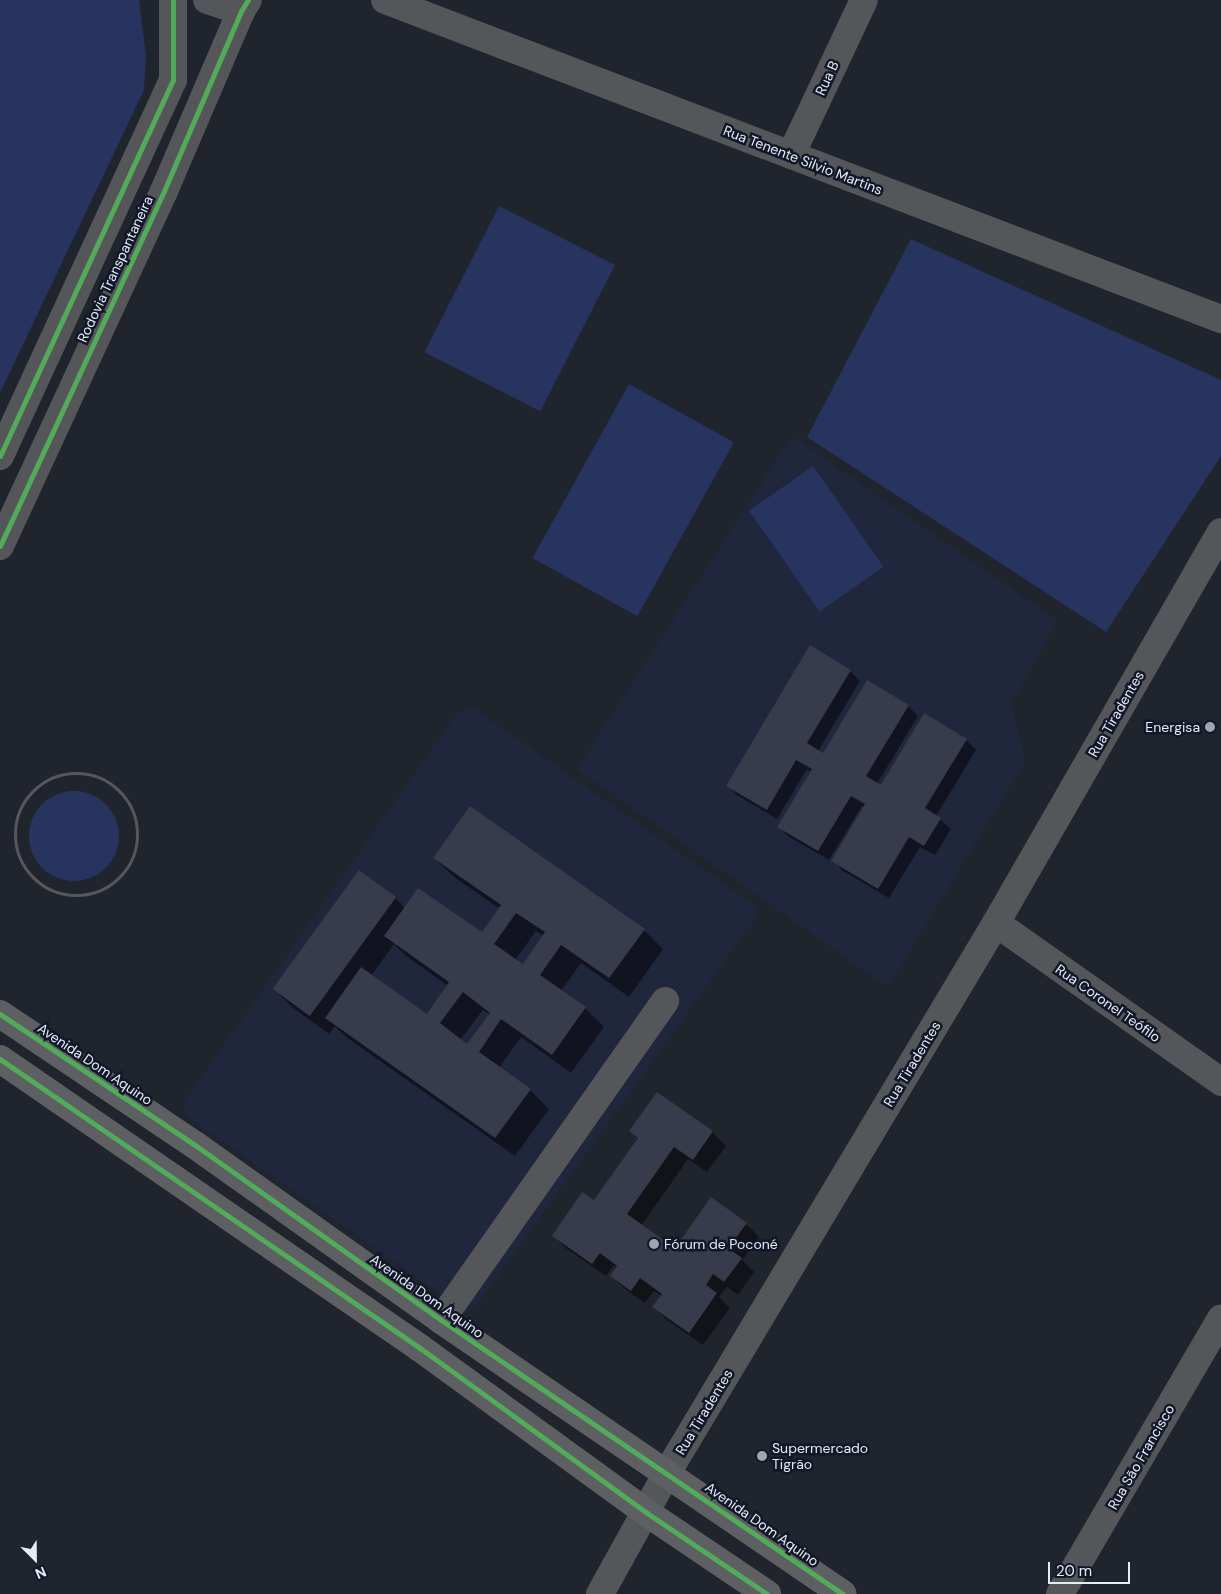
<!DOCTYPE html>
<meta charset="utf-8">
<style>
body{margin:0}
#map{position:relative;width:1221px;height:1594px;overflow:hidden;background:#20242d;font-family:"DM Sans",sans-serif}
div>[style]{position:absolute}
.built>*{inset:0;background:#20273c}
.green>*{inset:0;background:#27345f;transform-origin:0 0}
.round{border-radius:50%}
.shadow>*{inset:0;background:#0007}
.building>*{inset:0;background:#373b4b;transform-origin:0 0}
.path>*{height:3px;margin-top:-1.5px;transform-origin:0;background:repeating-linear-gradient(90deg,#56575c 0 5px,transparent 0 7.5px)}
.path>.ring{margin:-1.5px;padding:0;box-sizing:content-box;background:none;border:3px solid #56575c;border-radius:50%}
.minor>*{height:28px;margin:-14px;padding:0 14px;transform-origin:14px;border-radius:14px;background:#54565a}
.major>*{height:28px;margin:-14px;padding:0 14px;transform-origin:14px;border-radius:14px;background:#5d5f63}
.cycleway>*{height:5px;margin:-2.5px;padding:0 2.5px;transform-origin:2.5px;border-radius:2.5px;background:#51ab58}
.dots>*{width:14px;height:14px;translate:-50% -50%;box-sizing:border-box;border:2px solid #121828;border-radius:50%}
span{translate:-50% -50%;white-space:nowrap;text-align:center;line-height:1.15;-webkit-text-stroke:5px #121828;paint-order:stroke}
.street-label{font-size:14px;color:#e6ebf7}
.poi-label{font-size:14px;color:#e6ebf7}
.right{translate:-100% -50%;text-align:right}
.left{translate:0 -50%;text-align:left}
.north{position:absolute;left:10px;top:1534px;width:50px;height:50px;-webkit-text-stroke:4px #121828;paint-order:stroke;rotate:157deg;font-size:14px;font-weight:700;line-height:20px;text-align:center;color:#e6ebf7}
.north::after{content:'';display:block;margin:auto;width:18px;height:22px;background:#e6ebf7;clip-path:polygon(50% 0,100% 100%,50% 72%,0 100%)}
.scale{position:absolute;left:1048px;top:1562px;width:82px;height:22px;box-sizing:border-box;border:2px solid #e6ebf7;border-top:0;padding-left:6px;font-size:15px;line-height:18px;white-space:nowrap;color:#e6ebf7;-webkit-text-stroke:4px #121828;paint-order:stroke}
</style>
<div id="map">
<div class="built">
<div style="clip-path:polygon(792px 436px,1058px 621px,1011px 704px,1026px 760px,888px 987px,577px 769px)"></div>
<div style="clip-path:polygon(472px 707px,756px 906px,757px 916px,478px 1304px,466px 1312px,185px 1115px,184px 1102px,458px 712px)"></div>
</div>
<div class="green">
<div style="clip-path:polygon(0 0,139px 0,146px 55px,144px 90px,0 393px)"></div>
<div style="left:499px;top:206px;width:130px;height:164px;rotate:27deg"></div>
<div style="clip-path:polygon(911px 239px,1221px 380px,1221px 456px,1106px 632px,807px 437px)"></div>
<div style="left:629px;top:384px;width:120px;height:199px;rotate:29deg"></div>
<div style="left:813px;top:466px;width:123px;height:78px;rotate:55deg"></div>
<div class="round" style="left:29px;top:791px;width:90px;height:90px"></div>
</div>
<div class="shadow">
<div style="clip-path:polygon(850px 671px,860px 681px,818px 751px,824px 754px,908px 706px,918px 716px,877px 784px,882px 786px,966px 740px,976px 750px,936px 816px,951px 829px,935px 855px,920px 847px,889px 898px,843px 871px,833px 860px,864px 807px,862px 806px,829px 860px,789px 837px,779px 827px,811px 772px,807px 769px,777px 819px,737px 795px,727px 785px)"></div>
<div style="clip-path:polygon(evenodd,434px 858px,644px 930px,663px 949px,629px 997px,581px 963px,561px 991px,585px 1008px,604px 1027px,571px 1073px,521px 1037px,499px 1068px,530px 1090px,549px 1109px,515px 1156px,346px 1037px,335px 1026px,329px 1034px,293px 1008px,274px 989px,395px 898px,405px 908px,482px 934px,500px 909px,454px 877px,434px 858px,536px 931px,544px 936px,524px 965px,515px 960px,536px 931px,434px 858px,394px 944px,405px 955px,448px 986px,427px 1015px,371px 976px,394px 944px,434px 858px,483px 1010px,490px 1015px,468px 1045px,460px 1040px,483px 1010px)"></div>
<div style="clip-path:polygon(657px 1093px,712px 1132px,726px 1146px,707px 1172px,688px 1159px,641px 1226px,675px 1250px,746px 1224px,759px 1237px,742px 1260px,754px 1272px,738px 1295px,727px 1287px,719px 1297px,730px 1308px,703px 1345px,667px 1320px,654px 1307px,661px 1296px,654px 1291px,645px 1303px,625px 1289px,612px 1276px,617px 1268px,614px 1265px,606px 1276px,567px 1249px,554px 1236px,594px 1202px,639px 1139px,630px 1131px)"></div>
</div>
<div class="building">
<div style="clip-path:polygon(810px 645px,851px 670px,807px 743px,823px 753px,867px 680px,909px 705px,866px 776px,881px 785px,924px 713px,967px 739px,925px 808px,941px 818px,924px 846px,909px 837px,878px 889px,831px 861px,865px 804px,851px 796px,818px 851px,777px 827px,812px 769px,796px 760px,767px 810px,726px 786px)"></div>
<div style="clip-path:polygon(evenodd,470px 806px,645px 929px,609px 978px,561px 945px,540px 975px,586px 1007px,552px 1055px,501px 1019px,479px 1052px,531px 1089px,495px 1138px,325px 1018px,361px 967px,427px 1014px,449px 982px,384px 936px,418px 888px,482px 932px,501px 905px,433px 858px,470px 806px,516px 913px,545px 932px,523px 964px,494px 944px,516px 913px,470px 806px,463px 992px,490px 1013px,467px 1044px,440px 1023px,463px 992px)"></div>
<div style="left:359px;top:870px;width:46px;height:147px;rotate:36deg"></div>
<div style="clip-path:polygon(657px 1092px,713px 1131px,693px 1160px,674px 1147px,627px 1214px,675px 1248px,711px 1197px,747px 1223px,728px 1248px,742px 1258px,724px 1282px,713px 1274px,706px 1285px,717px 1293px,689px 1333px,652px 1307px,662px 1294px,640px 1278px,631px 1291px,610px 1276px,617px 1266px,600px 1253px,592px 1264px,552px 1236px,582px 1192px,594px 1200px,638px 1138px,629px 1131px)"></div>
</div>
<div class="path">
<div class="ring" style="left:15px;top:773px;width:119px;height:119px"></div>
</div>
<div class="minor">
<div style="left:207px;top:0;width:36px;rotate:18deg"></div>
<div style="left:385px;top:0;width:895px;rotate:20.89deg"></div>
<div style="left:791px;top:155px;width:171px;rotate:-64.8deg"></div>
<div style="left:0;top:456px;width:414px;rotate:-65.3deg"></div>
<div style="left:173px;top:80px;width:80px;rotate:-90deg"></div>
<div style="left:0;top:546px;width:391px;rotate:-65.2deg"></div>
<div style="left:164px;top:191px;width:196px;rotate:-66.8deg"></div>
<div style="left:241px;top:11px;width:13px;rotate:-58deg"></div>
<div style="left:996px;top:923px;width:276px;rotate:35.2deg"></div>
<div style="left:441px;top:1320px;width:390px;rotate:-54.9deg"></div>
<div style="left:600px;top:1594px;width:138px;rotate:-61deg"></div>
<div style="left:667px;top:1473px;width:641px;rotate:-59.11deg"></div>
<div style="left:996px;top:923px;width:451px;rotate:-60.1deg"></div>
<div style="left:1060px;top:1594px;width:319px;rotate:-59.7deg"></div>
</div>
<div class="major">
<div style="left:0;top:1014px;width:235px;rotate:33.9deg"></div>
<div style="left:195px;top:1145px;width:302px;rotate:35.4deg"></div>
<div style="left:441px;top:1320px;width:486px;rotate:34.3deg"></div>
<div style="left:0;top:1059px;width:510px;rotate:34.53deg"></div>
<div style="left:420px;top:1348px;width:281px;rotate:36deg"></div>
<div style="left:647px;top:1513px;width:145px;rotate:34deg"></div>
</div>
<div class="cycleway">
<div style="left:0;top:456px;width:414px;rotate:-65.3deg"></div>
<div style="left:173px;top:80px;width:80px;rotate:-90deg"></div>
<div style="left:0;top:546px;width:391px;rotate:-65.2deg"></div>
<div style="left:164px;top:191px;width:196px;rotate:-66.8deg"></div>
<div style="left:241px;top:11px;width:13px;rotate:-58deg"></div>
<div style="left:0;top:1014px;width:235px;rotate:33.9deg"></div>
<div style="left:195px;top:1145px;width:302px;rotate:35.4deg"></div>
<div style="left:441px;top:1320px;width:486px;rotate:34.3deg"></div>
<div style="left:0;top:1059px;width:510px;rotate:34.53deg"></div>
<div style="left:420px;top:1348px;width:281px;rotate:36deg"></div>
<div style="left:647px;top:1513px;width:145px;rotate:34deg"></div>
</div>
<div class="dots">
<div style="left:1210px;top:727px;background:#a1a5b0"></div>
<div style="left:654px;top:1244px;background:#a1a5b0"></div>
<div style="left:762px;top:1456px;background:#a1a5b0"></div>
</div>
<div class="street-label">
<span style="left:827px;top:78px;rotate:-65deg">Rua B</span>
<span style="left:803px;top:160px;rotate:21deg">Rua Tenente Silvio Martins</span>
<span style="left:115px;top:269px;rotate:-65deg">Rodovia Transpantaneira</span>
<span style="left:1116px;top:714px;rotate:-60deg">Rua Tiradentes</span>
<span style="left:1108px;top:1003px;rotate:35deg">Rua Coronel Teófilo</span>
<span style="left:95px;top:1064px;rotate:34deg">Avenida Dom Aquino</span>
<span style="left:912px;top:1064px;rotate:-59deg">Rua Tiradentes</span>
<span style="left:427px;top:1296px;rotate:35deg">Avenida Dom Aquino</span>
<span style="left:704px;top:1412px;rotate:-59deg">Rua Tiradentes</span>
<span style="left:1141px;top:1457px;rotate:-60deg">Rua São Francisco</span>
<span style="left:762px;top:1524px;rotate:35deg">Avenida Dom Aquino</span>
</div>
<div class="poi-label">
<span class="right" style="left:1200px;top:727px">Energisa</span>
<span class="left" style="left:664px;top:1244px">Fórum de Poconé</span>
<span class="left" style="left:772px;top:1456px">Supermercado<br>Tigrão</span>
</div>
<div class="north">N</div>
<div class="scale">20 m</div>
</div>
